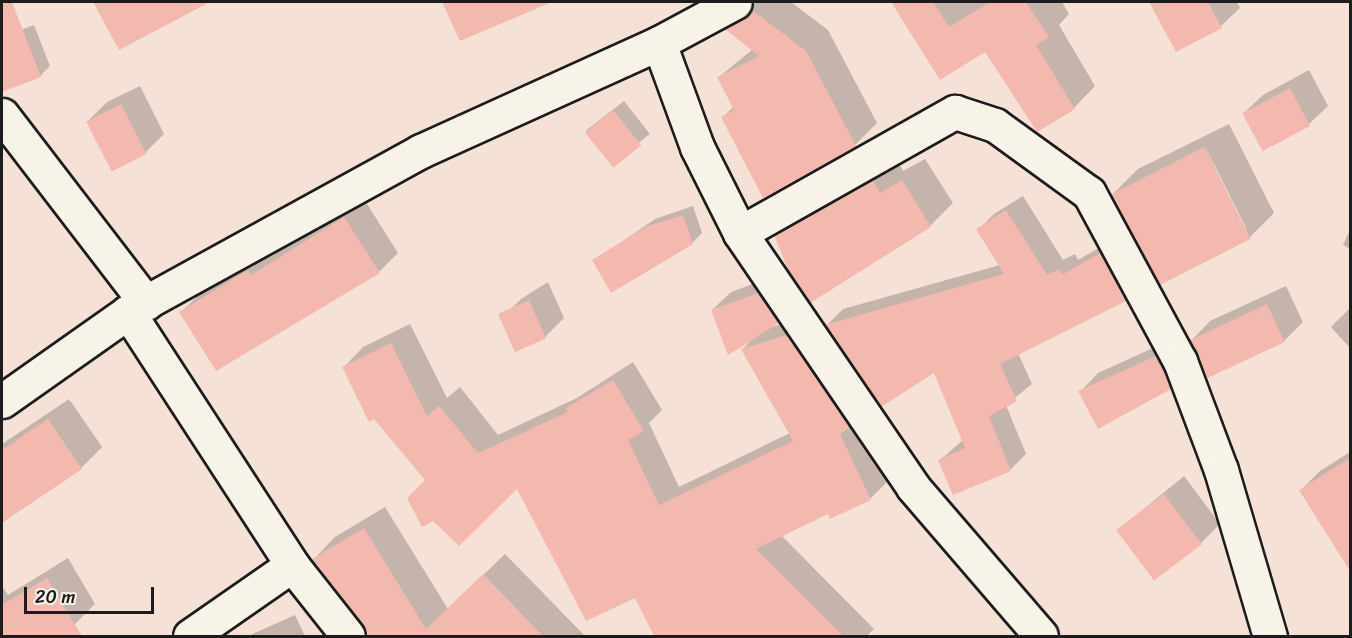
<!DOCTYPE html>
<style>
body{margin:0}
#map{position:relative;width:1352px;height:638px;overflow:hidden;background:#f6e1d7;font-family:Sriracha,sans-serif}
div>[style]{position:absolute}
.shadow>*{inset:0;background:#0003;transform-origin:0 0}
.building>*{inset:0;background:#f3b8ae;transform-origin:0 0}
.roads{filter:drop-shadow(2px 0 #1c1c1c) drop-shadow(-2px 0 #1c1c1c) drop-shadow(0 2px #1c1c1c) drop-shadow(0 -2px #1c1c1c)}
.minor>*{height:33px;margin:-16.5px;padding:0 16.5px;transform-origin:16.5px;border-radius:16.5px;background:#f7f3e8}
span{translate:-50% -50%;white-space:nowrap;text-align:center;line-height:1.15;-webkit-text-stroke:5px #f7f3e8;paint-order:stroke}
.frame{position:absolute;inset:0;border:3px solid #1c1c1c;pointer-events:none}
.scale{position:absolute;left:24px;top:587px;width:130px;height:27px;box-sizing:border-box;border:3px solid #1c1c1c;border-top:0;padding-left:8px;font-size:18px;line-height:21px;white-space:nowrap;color:#1c1c1c;-webkit-text-stroke:4px #f7f3e8;paint-order:stroke}
</style>
<div id="map">
<div class="shadow">
<div style="clip-path:polygon(95px 2px,207px 2px,120px 48px)"></div>
<div style="clip-path:polygon(444px 2px,548px 2px,460px 40px)"></div>
<div style="clip-path:polygon(757px 2px,791px 2px,828px 30px,877px 123px,855px 145px,723px 117px,734px 106px,719px 77px,753px 49px,727px 29px)"></div>
<div style="clip-path:polygon(893px 2px,1062px 2px,1069px 14px,1059px 25px,1095px 86px,1074px 108px,985px 50px,941px 78px)"></div>
<div style="clip-path:polygon(1157px 2px,1237px 2px,1240px 8px,1221px 26px,1153px 6px)"></div>
<div style="clip-path:polygon(34px 25px,50px 66px,40px 76px,6px 89px,2px 77px,2px 37px)"></div>
<div style="clip-path:polygon(1309px 70px,1328px 106px,1309px 124px,1244px 113px,1263px 95px)"></div>
<div style="clip-path:polygon(140px 86px,164px 134px,145px 153px,88px 121px,107px 102px)"></div>
<div style="left:624px;top:101px;width:42px;height:48px;rotate:52deg"></div>
<div style="clip-path:polygon(evenodd,1229px 124px,1274px 213px,1249px 238px,1113px 194px,1138px 169px,1229px 124px,1202px 140px,1247px 230px,1244px 230px,1202px 140px)"></div>
<div style="clip-path:polygon(896px 158px,903px 171px,925px 159px,953px 203px,930px 226px,776px 236px,799px 213px)"></div>
<div style="clip-path:polygon(1023px 196px,1063px 260px,1075px 254px,1078px 260px,1116px 238px,1141px 284px,1125px 300px,1018px 353px,1032px 384px,1006px 405px,1026px 454px,1010px 470px,940px 460px,963px 440px,935px 371px,827px 325px,843px 309px,1000px 265px,978px 230px,994px 214px)"></div>
<div style="clip-path:polygon(364px 199px,398px 253px,379px 272px,216px 369px,181px 312px,200px 294px,267px 252px,270px 257px)"></div>
<div style="clip-path:polygon(693px 206px,702px 233px,692px 243px,594px 261px,655px 219px)"></div>
<div style="clip-path:polygon(1350px 230px,1350px 249px,1343px 245px)"></div>
<div style="clip-path:polygon(777px 275px,796px 303px,772px 327px,807px 317px,890px 479px,870px 499px,829px 512px,781px 535px,874px 629px,867px 636px,697px 636px,678px 618px,635px 596px,518px 487px,428px 480px,344px 367px,363px 347px,410px 324px,447px 398px,460px 387px,498px 435px,577px 398px,633px 362px,662px 410px,649px 423px,679px 487px,790px 433px,743px 349px,751px 340px,712px 310px,731px 292px)"></div>
<div style="clip-path:polygon(548px 282px,564px 318px,545px 337px,502px 318px,521px 299px)"></div>
<div style="clip-path:polygon(1286px 286px,1303px 322px,1284px 341px,1192px 340px,1210px 321px)"></div>
<div style="clip-path:polygon(1350px 308px,1350px 348px,1331px 327px)"></div>
<div style="clip-path:polygon(1175px 338px,1188px 369px,1170px 388px,1080px 392px,1098px 373px)"></div>
<div style="clip-path:polygon(69px 399px,102px 447px,81px 468px,2px 522px,2px 444px)"></div>
<div style="clip-path:polygon(1350px 452px,1350px 530px,1333px 541px,1301px 490px,1320px 471px)"></div>
<div style="clip-path:polygon(1184px 476px,1220px 524px,1201px 543px,1118px 530px)"></div>
<div style="clip-path:polygon(385px 507px,448px 609px,505px 554px,585px 636px,404px 636px,380px 611px,314px 559px,335px 537px)"></div>
<div style="clip-path:polygon(68px 558px,95px 604px,74px 625px,55px 636px,2px 636px,2px 586px,8px 595px)"></div>
<div style="clip-path:polygon(295px 615px,305px 636px,248px 636px)"></div>
</div>
<div class="building">
<div style="clip-path:polygon(2px 2px,12px 2px,41px 77px,2px 92px)"></div>
<div style="clip-path:polygon(93px 2px,210px 2px,119px 50px)"></div>
<div style="clip-path:polygon(442px 2px,552px 2px,460px 41px)"></div>
<div style="clip-path:polygon(891px 2px,933px 2px,949px 27px,990px 2px,1026px 2px,1049px 37px,1036px 45px,1075px 109px,1037px 132px,985px 52px,940px 80px)"></div>
<div style="clip-path:polygon(1149px 2px,1208px 2px,1222px 28px,1176px 52px)"></div>
<div style="clip-path:polygon(752px 10px,806px 51px,856px 146px,763px 198px,721px 117px,734px 110px,717px 77px,759px 56px,725px 29px)"></div>
<div style="left:1290px;top:88px;width:43px;height:54px;rotate:62deg"></div>
<div style="left:121px;top:104px;width:56px;height:39px;rotate:63deg"></div>
<div style="left:613px;top:110px;width:45px;height:36px;rotate:51deg"></div>
<div style="left:1204px;top:147px;width:103px;height:104px;rotate:63deg"></div>
<div style="clip-path:polygon(873px 180px,880px 193px,902px 180px,931px 227px,810px 303px,790px 274px,774px 235px)"></div>
<div style="clip-path:polygon(1006px 210px,1047px 275px,1059px 269px,1062px 275px,1100px 253px,1126px 301px,1000px 364px,1017px 401px,989px 416px,1011px 471px,953px 495px,938px 460px,965px 448px,934px 373px,881px 407px,825px 325px,1004px 274px,976px 229px)"></div>
<div style="clip-path:polygon(683px 215px,693px 244px,611px 293px,592px 260px,645px 227px)"></div>
<div style="clip-path:polygon(344px 217px,380px 273px,216px 371px,179px 312px,248px 270px,251px 275px)"></div>
<div style="clip-path:polygon(758px 293px,779px 323px,728px 355px,711px 310px)"></div>
<div style="left:529px;top:300px;width:42px;height:34px;rotate:66deg"></div>
<div style="left:1267px;top:304px;width:42px;height:85px;rotate:65deg"></div>
<div style="clip-path:polygon(787px 335px,850px 427px,840px 434px,871px 500px,830px 519px,828px 514px,756px 549px,843px 636px,654px 636px,635px 598px,586px 621px,517px 489px,459px 546px,433px 521px,422px 527px,407px 498px,425px 480px,374px 419px,369px 422px,342px 367px,391px 343px,427px 416px,439px 406px,478px 453px,568px 412px,566px 408px,613px 380px,644px 431px,628px 440px,659px 505px,793px 441px,741px 349px)"></div>
<div style="clip-path:polygon(1156px 356px,1171px 389px,1098px 429px,1078px 391px)"></div>
<div style="clip-path:polygon(48px 419px,82px 469px,2px 523px,2px 450px)"></div>
<div style="clip-path:polygon(1350px 458px,1350px 571px,1299px 490px)"></div>
<div style="left:1164px;top:494px;width:63px;height:60px;rotate:53deg"></div>
<div style="clip-path:polygon(364px 528px,426px 629px,483px 574px,543px 636px,366px 636px,363px 624px,312px 559px)"></div>
<div style="clip-path:polygon(47px 578px,82px 636px,2px 636px,2px 605px)"></div>
</div>
<div class="roads">
<div class="minor">
<div style="left:659px;top:43px;width:111px;rotate:69.9deg"></div>
<div style="left:697px;top:147px;width:96px;rotate:63.4deg"></div>
<div style="left:740px;top:233px;width:307px;rotate:55.7deg"></div>
<div style="left:913px;top:487px;width:196px;rotate:49.3deg"></div>
<div style="left:2px;top:115px;width:237px;rotate:52.5deg"></div>
<div style="left:740px;top:233px;width:247px;rotate:-29.4deg"></div>
<div style="left:955px;top:112px;width:42px;rotate:18deg"></div>
<div style="left:995px;top:125px;width:116px;rotate:35.9deg"></div>
<div style="left:1089px;top:193px;width:191px;rotate:61.6deg"></div>
<div style="left:1180px;top:361px;width:116px;rotate:69.4deg"></div>
<div style="left:1221px;top:470px;width:173px;rotate:73.6deg"></div>
<div style="left:128px;top:312px;width:302px;rotate:57deg"></div>
<div style="left:292px;top:565px;width:90px;rotate:51.7deg"></div>
<div style="left:2px;top:401px;width:154px;rotate:-35.2deg"></div>
<div style="left:128px;top:312px;width:334px;rotate:-28.8deg"></div>
<div style="left:421px;top:151px;width:261px;rotate:-24.4deg"></div>
<div style="left:659px;top:43px;width:86px;rotate:-28.3deg"></div>
<div style="left:190px;top:636px;width:124px;rotate:-34.8deg"></div>
</div>
</div>
<div class="frame"></div>
<div class="scale">20 m</div>
</div>
